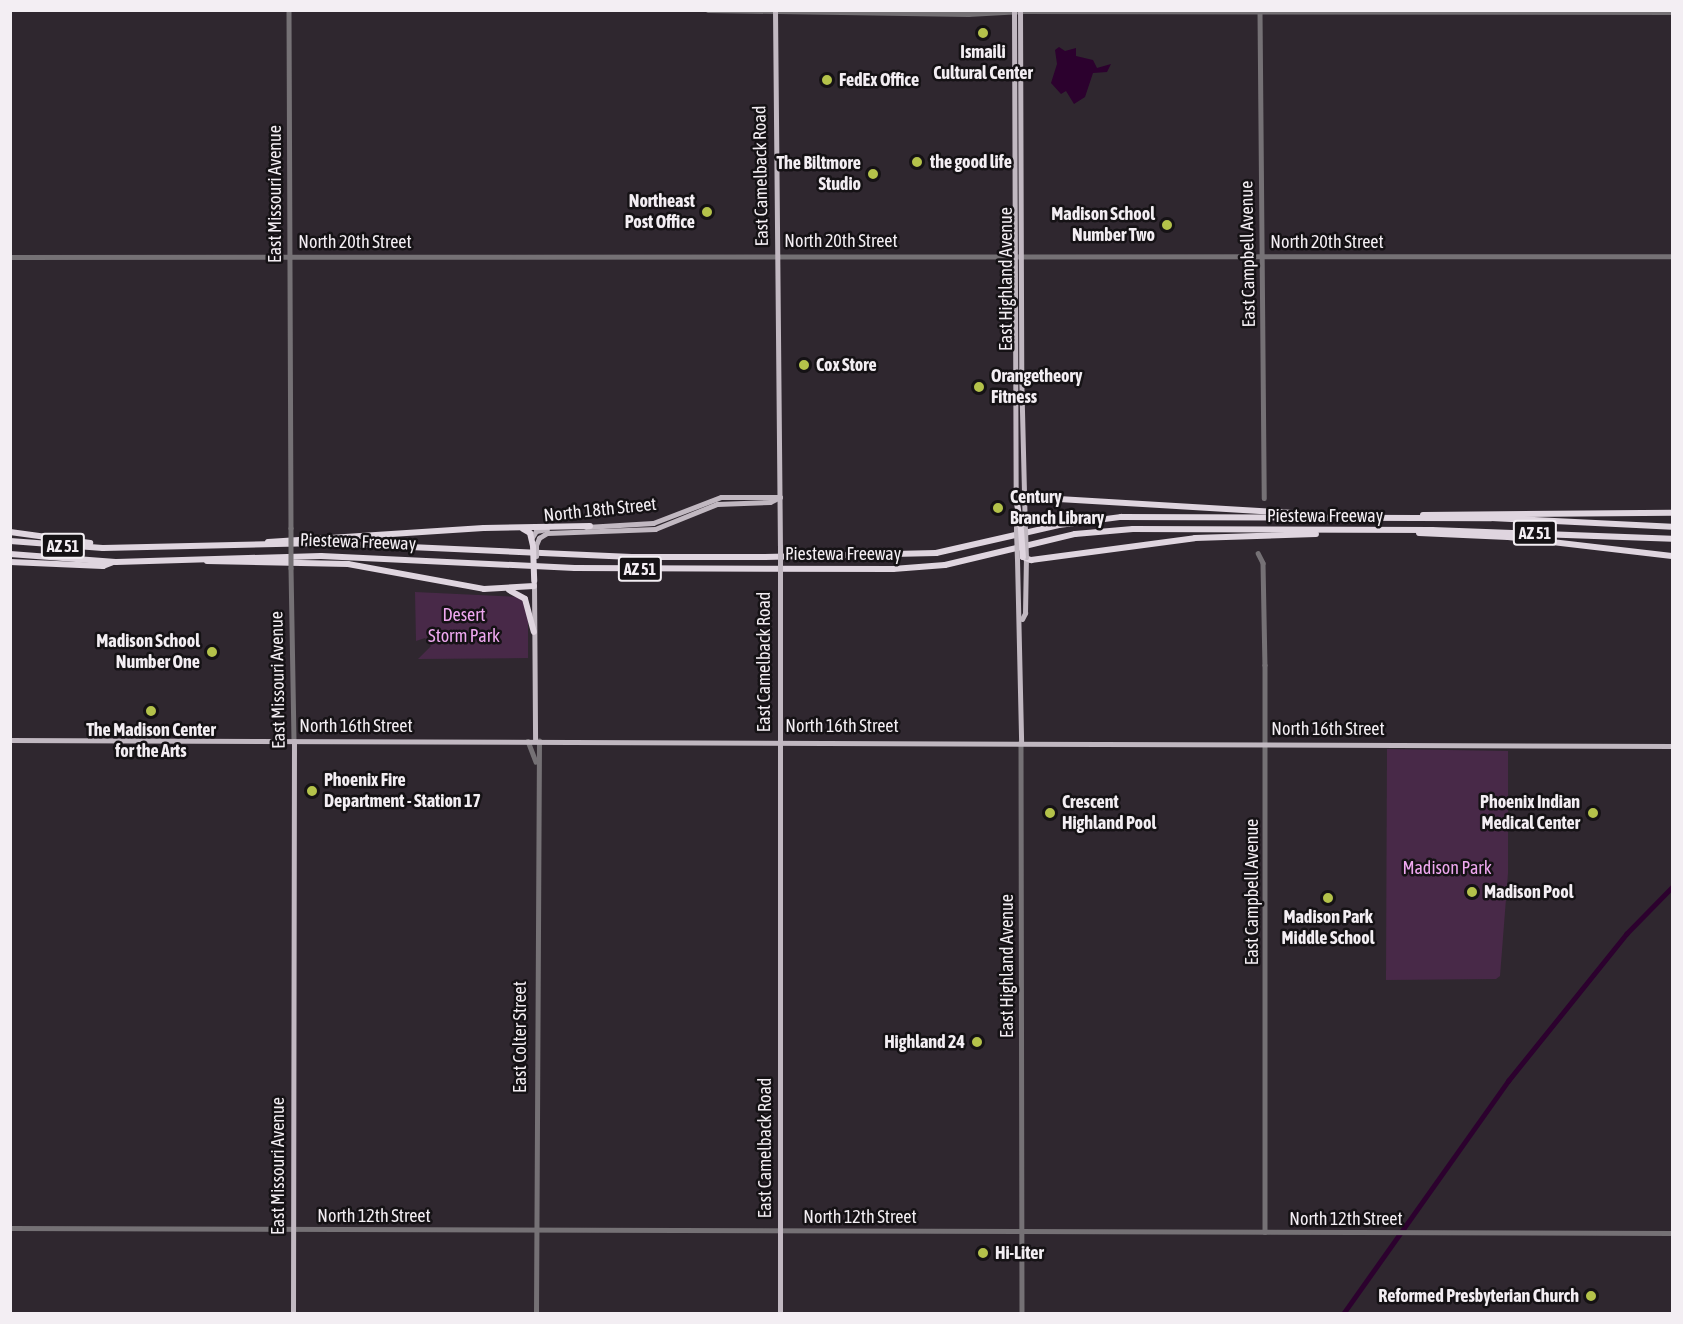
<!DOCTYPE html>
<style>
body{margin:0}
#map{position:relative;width:1683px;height:1324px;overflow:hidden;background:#2f272f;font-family:"Asap Condensed",sans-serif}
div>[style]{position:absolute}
.green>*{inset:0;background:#482948}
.water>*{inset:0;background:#2c012e}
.canal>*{height:4.5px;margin:-2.25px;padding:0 2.25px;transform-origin:2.25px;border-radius:2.25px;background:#2c012e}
.minor>*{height:4.5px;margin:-2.25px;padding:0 2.25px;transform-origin:2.25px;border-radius:2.25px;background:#757175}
.major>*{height:5px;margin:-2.5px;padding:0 2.5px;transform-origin:2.5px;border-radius:2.5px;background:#c1b8c1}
.highway>*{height:6px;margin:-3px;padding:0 3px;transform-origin:3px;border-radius:3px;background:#dfd5df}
.minor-bridge>*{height:4.5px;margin:-2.25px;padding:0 2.25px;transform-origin:2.25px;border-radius:2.25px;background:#757175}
.major-bridge>*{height:5px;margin:-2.5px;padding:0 2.5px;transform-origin:2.5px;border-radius:2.5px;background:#c1b8c1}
.highway-bridge>*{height:6px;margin:-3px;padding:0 3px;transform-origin:3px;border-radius:3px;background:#dfd5df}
.dots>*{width:16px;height:16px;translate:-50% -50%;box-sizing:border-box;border:3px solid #151215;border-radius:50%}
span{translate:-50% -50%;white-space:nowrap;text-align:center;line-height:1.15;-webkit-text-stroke:5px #151215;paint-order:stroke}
.shield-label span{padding:2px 4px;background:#151215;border:2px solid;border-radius:4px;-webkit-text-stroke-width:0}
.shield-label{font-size:16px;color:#f3eef3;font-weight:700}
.poi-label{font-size:18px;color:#f3eef3;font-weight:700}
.left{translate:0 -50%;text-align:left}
.right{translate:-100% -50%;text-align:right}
.street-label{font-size:18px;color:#f3eef3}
.park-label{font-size:18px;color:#efa8f0}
.frame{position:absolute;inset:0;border:12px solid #f3eef3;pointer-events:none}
</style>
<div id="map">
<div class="green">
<div style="clip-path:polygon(415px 592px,520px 597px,528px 608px,528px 658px,418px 659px,431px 646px,425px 638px,416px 641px)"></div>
<div style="clip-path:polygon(1387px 749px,1508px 751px,1508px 873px,1500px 976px,1496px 979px,1386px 980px)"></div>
</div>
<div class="water">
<div style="clip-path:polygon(1059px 47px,1065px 51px,1076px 48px,1076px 56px,1093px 60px,1097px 68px,1111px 64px,1107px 72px,1093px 73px,1085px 97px,1074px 104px,1066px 91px,1061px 94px,1051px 83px,1057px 64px,1055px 50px)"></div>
</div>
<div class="canal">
<div style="left:1343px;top:1314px;width:286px;rotate:-54.7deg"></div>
<div style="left:1508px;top:1081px;width:189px;rotate:-51.2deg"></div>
<div style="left:1626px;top:934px;width:66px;rotate:-45.6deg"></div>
</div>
<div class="minor">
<div style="left:289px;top:10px;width:518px;rotate:89.78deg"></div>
<div style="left:708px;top:10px;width:260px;rotate:0.9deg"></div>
<div style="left:968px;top:14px;width:56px;rotate:-3.1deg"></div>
<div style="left:1024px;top:11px;width:648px;rotate:0.09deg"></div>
<div style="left:1260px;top:11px;width:487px;rotate:89.5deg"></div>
<div style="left:10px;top:257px;width:1662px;rotate:-0.03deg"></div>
<div style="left:1258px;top:553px;width:11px;rotate:63deg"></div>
<div style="left:1263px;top:563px;width:102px;rotate:88.9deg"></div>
<div style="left:1265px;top:665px;width:567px;rotate:90deg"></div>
<div style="left:291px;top:568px;width:173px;rotate:89deg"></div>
<div style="left:528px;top:741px;width:22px;rotate:69deg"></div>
<div style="left:1021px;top:742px;width:572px;rotate:89.9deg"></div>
<div style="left:10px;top:1228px;width:1662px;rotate:0.17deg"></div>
<div style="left:536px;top:1314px;width:573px;rotate:-89.7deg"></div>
</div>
<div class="major">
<div style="left:775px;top:10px;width:536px;rotate:89.47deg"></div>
<div style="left:1014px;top:10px;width:491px;rotate:89.8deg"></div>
<div style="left:1020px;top:10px;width:360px;rotate:89.8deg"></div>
<div style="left:1021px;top:370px;width:159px;rotate:88.6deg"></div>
<div style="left:1016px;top:513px;width:18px;rotate:90deg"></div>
<div style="left:586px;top:527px;width:67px;rotate:-3.4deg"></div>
<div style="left:653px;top:523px;width:73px;rotate:-20.9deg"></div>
<div style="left:721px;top:497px;width:59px"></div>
<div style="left:531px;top:539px;width:9px;rotate:-58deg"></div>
<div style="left:536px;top:531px;width:11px;rotate:-10deg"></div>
<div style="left:536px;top:545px;width:8px;rotate:-67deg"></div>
<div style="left:539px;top:538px;width:9px;rotate:-32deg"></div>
<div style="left:547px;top:533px;width:108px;rotate:-2.1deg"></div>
<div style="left:655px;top:529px;width:67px;rotate:-22deg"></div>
<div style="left:717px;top:504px;width:53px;rotate:-2.2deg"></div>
<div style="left:770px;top:502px;width:11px;rotate:-27deg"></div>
<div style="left:1017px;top:559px;width:183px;rotate:88.7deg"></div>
<div style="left:534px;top:583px;width:158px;rotate:89.6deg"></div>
<div style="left:1022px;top:619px;width:7px;rotate:-63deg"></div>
<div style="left:1025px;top:613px;width:56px;rotate:-89deg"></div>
<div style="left:10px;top:740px;width:1662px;rotate:0.21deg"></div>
<div style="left:293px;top:1314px;width:573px;rotate:-89.9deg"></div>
<div style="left:780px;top:1314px;width:735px;rotate:-90deg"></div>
</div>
<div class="highway">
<div style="left:1016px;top:497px;width:33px;rotate:81deg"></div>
<div style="left:1025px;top:497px;width:289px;rotate:3.4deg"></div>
<div style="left:1423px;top:515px;width:249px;rotate:-0.5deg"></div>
<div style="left:523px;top:529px;width:8px;rotate:30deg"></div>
<div style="left:530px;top:533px;width:13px;rotate:77deg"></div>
<div style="left:10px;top:532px;width:81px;rotate:7.8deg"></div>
<div style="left:1419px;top:533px;width:89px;rotate:2.6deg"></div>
<div style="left:1508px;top:537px;width:165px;rotate:6.6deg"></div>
<div style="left:10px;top:541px;width:93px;rotate:4.3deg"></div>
<div style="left:103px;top:548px;width:218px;rotate:-1.3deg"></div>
<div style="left:321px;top:543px;width:311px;rotate:2.6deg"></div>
<div style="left:632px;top:557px;width:133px"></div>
<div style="left:765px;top:557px;width:171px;rotate:-1.3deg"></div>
<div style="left:936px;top:553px;width:126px;rotate:-12.8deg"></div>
<div style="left:1059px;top:525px;width:63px;rotate:-7.4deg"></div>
<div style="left:1121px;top:517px;width:370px;rotate:0.2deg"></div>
<div style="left:1491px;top:518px;width:181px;rotate:2.8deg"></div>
<div style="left:268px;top:542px;width:216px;rotate:-3.7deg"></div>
<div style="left:484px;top:528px;width:106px;rotate:-1.1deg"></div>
<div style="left:10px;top:554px;width:106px;rotate:4.3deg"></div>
<div style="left:116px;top:562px;width:205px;rotate:-1.7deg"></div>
<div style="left:321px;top:556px;width:254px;rotate:2.7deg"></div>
<div style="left:575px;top:568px;width:318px;rotate:0.2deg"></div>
<div style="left:893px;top:569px;width:52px;rotate:-4.4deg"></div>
<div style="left:945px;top:565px;width:134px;rotate:-13.4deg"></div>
<div style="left:1075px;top:534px;width:58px;rotate:-4.9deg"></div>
<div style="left:1133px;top:529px;width:299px;rotate:0.2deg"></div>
<div style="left:1432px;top:530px;width:240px;rotate:2.1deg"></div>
<div style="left:1023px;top:557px;width:9px;rotate:21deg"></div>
<div style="left:1031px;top:560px;width:165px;rotate:-7.6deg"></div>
<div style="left:1195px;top:538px;width:121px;rotate:-1.9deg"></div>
<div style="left:207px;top:561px;width:141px;rotate:1.2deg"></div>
<div style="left:348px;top:564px;width:138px;rotate:10.4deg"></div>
<div style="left:484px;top:589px;width:50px;rotate:-3.4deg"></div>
<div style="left:10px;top:562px;width:93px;rotate:2.5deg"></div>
<div style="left:103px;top:566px;width:9px;rotate:-21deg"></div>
<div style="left:509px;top:590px;width:18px;rotate:29deg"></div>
<div style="left:525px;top:599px;width:34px;rotate:75deg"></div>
</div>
<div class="minor-bridge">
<div style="left:291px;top:528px;width:40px;rotate:90deg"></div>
</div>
<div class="major-bridge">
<div style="left:1025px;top:529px;width:28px;rotate:88deg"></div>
<div style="left:1016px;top:531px;width:28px;rotate:88deg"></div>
<div style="left:536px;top:545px;width:11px;rotate:90deg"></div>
<div style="left:780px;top:546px;width:33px;rotate:90deg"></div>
</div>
<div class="highway-bridge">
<div style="left:1021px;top:530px;width:27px;rotate:86deg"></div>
<div style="left:533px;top:546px;width:35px;rotate:88deg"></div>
</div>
<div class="dots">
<div style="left:983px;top:33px;background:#b4c24a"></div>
<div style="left:827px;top:80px;background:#b4c24a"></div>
<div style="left:917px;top:162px;background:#b4c24a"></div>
<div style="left:873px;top:174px;background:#b4c24a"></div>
<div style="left:707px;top:212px;background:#b4c24a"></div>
<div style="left:1167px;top:225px;background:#b4c24a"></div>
<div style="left:804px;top:365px;background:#b4c24a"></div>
<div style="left:979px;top:387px;background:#b4c24a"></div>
<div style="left:998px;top:508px;background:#b4c24a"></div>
<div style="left:212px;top:652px;background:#b4c24a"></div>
<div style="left:151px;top:711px;background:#b4c24a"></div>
<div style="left:312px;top:791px;background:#b4c24a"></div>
<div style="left:1050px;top:813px;background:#b4c24a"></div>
<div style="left:1593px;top:813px;background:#b4c24a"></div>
<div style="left:1472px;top:892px;background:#b4c24a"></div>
<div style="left:1328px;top:898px;background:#b4c24a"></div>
<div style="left:977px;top:1042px;background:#b4c24a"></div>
<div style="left:983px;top:1253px;background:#b4c24a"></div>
<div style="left:1591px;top:1296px;background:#b4c24a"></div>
</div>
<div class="shield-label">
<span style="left:1535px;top:533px">AZ 51</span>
<span style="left:63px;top:546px">AZ 51</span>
<span style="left:640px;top:569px">AZ 51</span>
</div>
<div class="poi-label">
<span style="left:983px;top:63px">Ismaili<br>Cultural Center</span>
<span class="left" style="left:839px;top:80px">FedEx Office</span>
<span class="left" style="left:930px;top:162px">the good life</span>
<span class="right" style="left:861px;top:174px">The Biltmore<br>Studio</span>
<span class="right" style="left:695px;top:212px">Northeast<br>Post Office</span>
<span class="right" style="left:1155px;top:225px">Madison School<br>Number Two</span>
<span class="left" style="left:816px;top:365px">Cox Store</span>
<span class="left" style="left:991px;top:387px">Orangetheory<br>Fitness</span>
<span class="left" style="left:1010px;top:508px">Century<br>Branch Library</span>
<span class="right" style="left:200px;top:652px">Madison School<br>Number One</span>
<span style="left:151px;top:741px">The Madison Center<br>for the Arts</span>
<span class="left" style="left:324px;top:791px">Phoenix Fire<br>Department - Station 17</span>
<span class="left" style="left:1062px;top:813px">Crescent<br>Highland Pool</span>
<span class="right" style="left:1580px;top:813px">Phoenix Indian<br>Medical Center</span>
<span class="left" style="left:1484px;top:892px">Madison Pool</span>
<span style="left:1328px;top:928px">Madison Park<br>Middle School</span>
<span class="right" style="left:965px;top:1042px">Highland 24</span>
<span class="left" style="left:995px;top:1253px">Hi-Liter</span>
<span class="right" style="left:1579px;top:1296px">Reformed Presbyterian Church</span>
</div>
<div class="street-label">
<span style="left:761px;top:176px;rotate:-91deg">East Camelback Road</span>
<span style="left:275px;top:194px;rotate:-90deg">East Missouri Avenue</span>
<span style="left:841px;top:241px">North 20th Street</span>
<span style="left:355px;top:242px">North 20th Street</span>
<span style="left:1327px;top:242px">North 20th Street</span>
<span style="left:1248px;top:254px;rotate:-91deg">East Campbell Avenue</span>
<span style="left:1006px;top:279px;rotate:-90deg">East Highland Avenue</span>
<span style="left:600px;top:510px;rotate:-6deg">North 18th Street</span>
<span style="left:1325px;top:516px">Piestewa Freeway</span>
<span style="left:358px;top:542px;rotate:2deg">Piestewa Freeway</span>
<span style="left:843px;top:554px">Piestewa Freeway</span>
<span style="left:764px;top:662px;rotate:-90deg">East Camelback Road</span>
<span style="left:278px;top:680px;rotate:-91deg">East Missouri Avenue</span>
<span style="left:356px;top:726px">North 16th Street</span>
<span style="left:842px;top:726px">North 16th Street</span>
<span style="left:1328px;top:729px">North 16th Street</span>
<span style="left:1252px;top:892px;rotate:-90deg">East Campbell Avenue</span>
<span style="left:1007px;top:966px;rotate:-90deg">East Highland Avenue</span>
<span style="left:520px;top:1037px;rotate:-90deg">East Colter Street</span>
<span style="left:765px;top:1148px;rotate:-90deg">East Camelback Road</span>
<span style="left:278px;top:1166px;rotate:-90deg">East Missouri Avenue</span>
<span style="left:374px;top:1216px">North 12th Street</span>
<span style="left:860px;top:1217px">North 12th Street</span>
<span style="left:1346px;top:1219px">North 12th Street</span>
</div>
<div class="park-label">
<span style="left:464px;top:626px">Desert<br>Storm Park</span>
<span style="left:1447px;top:868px">Madison Park</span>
</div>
<div class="frame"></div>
</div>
